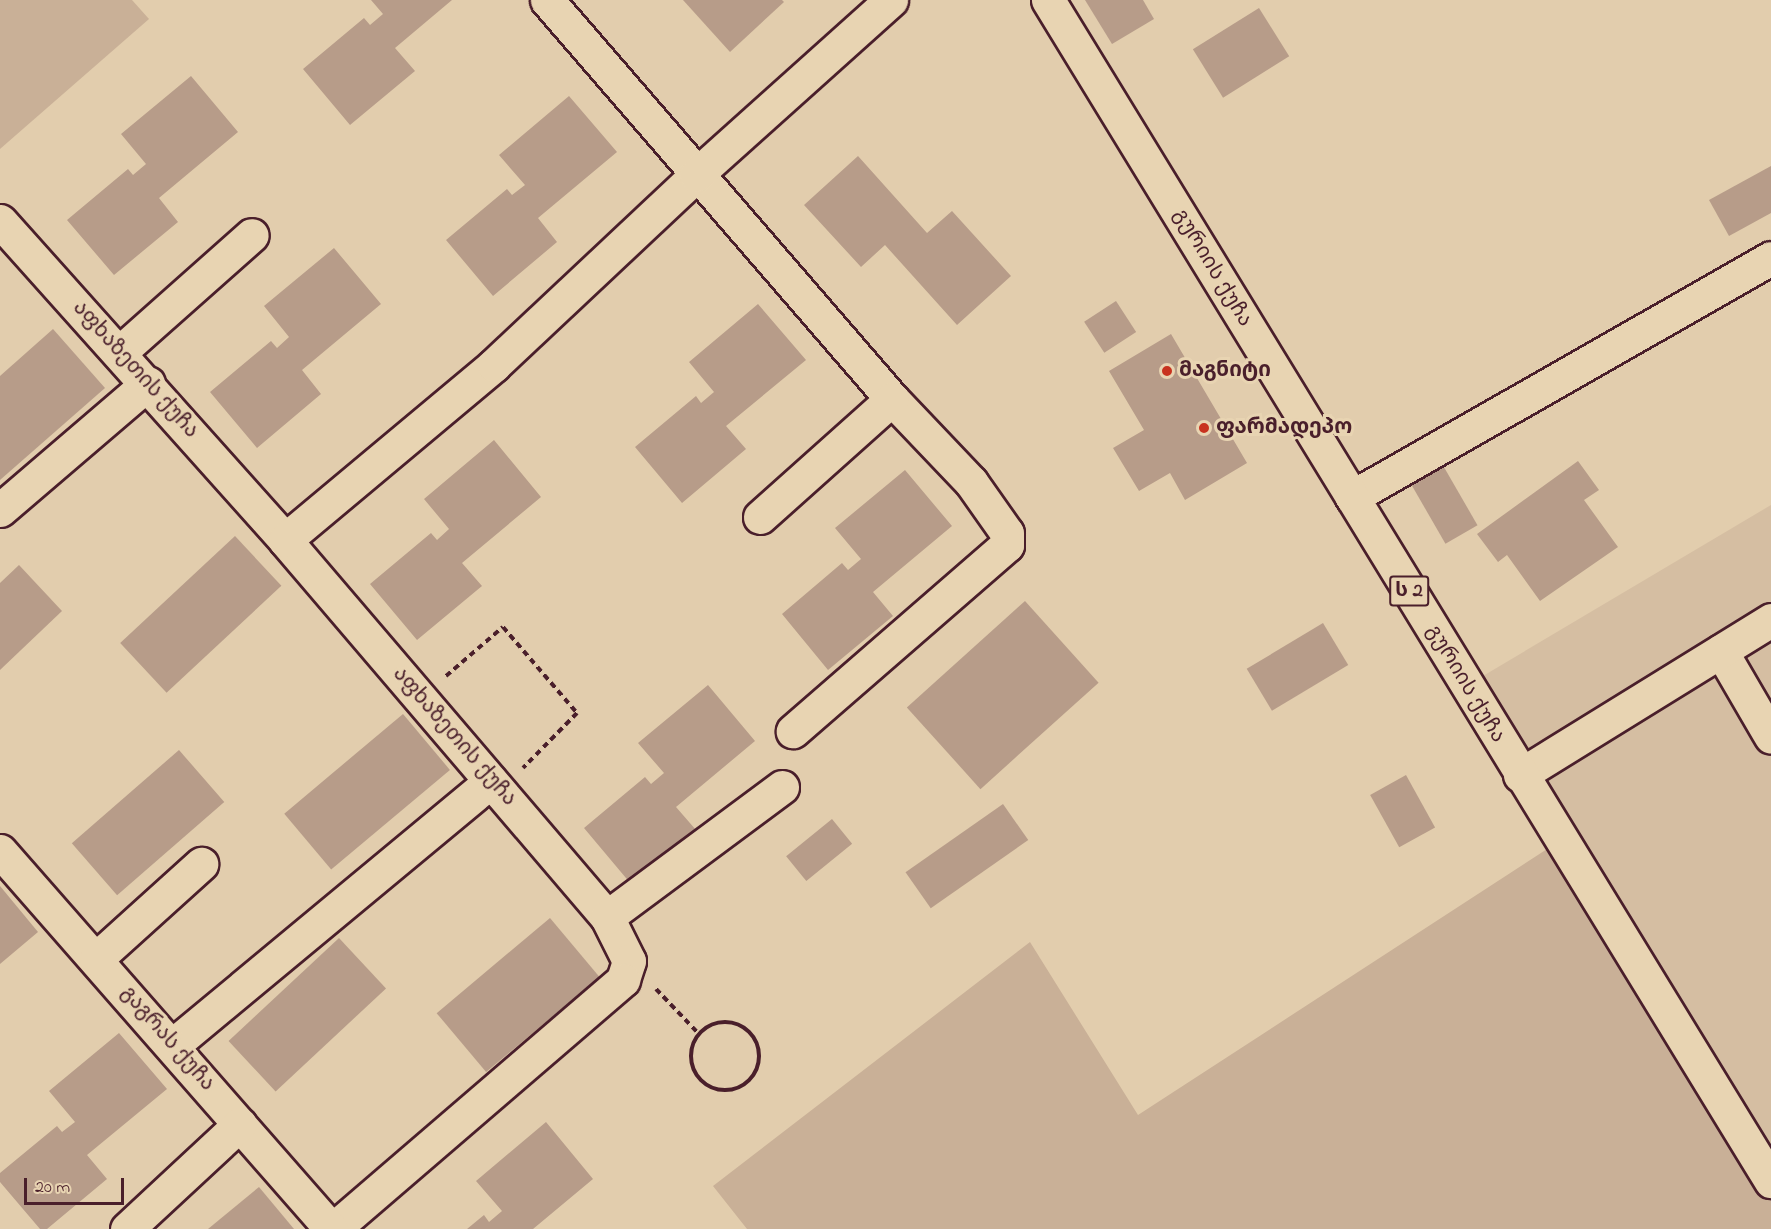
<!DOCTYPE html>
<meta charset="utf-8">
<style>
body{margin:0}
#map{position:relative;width:1771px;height:1229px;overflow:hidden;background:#e2cdad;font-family:"Indie Flower","Noto Sans Georgian",sans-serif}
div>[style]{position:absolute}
.built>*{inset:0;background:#d5bea2}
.green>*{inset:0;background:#c9b097}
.building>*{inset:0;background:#b79c89;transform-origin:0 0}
.path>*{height:4px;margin-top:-2px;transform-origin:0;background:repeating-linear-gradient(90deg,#4a1f2b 0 6px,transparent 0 10.5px)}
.path>.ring{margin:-2px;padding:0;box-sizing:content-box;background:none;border:4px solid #4a1f2b;border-radius:50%}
.roads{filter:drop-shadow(2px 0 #4a1f2b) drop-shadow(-2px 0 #4a1f2b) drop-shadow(0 2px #4a1f2b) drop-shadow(0 -2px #4a1f2b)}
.minor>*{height:33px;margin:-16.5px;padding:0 16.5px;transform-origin:16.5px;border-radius:16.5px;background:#e8d4b2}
.highway>*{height:33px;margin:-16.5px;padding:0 16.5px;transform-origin:16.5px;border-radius:16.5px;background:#e8d4b2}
.dots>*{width:16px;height:16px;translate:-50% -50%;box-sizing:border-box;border:3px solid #e8d4b2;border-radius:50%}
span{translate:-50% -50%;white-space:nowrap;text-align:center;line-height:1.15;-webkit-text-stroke:6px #e8d4b2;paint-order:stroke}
.shield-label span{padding:2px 4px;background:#e8d4b2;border:2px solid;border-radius:4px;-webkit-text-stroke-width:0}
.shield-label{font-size:20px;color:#4a1f2b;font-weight:700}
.street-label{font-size:21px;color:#4a1f2b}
.poi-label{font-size:21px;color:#4a1f2b;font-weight:700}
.left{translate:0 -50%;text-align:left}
.scale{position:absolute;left:24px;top:1178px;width:100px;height:27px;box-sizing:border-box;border:3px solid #4a1f2b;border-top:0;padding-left:8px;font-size:18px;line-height:21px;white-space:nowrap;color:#4a1f2b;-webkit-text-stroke:4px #e8d4b2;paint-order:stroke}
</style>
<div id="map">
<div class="built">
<div style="clip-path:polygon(1771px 505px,1771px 1181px,1466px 686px)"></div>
</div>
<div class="green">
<div style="clip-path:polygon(0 0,132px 0,149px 19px,0 149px)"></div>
<div style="clip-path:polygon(1561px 840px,1771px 1181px,1771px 1229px,747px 1229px,713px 1186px,1030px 942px,1138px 1115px)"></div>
</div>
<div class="building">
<div style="clip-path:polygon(371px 0,452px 0,395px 48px,415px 71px,350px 125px,303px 69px,364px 18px,370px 25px,383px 14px)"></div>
<div style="clip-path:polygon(683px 0,782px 0,784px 2px,730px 52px)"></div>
<div style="clip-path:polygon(1085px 0,1143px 0,1154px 19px,1112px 44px)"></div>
<div style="left:1259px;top:8px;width:57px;height:78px;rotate:58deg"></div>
<div style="clip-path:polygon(191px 76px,238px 132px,159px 198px,178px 222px,114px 275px,67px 220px,128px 169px,133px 175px,146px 164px,121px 134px)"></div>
<div style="clip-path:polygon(569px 96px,617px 152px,538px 218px,557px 242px,493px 296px,446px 240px,507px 189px,512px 195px,525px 185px,499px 155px)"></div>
<div style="clip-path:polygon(858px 156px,927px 233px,952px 211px,1011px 276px,957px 325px,885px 245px,861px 267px,804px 205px)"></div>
<div style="clip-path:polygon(1771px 166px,1771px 213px,1729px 236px,1709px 200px)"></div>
<div style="clip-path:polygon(334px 248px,381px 304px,302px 370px,321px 394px,257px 448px,210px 392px,271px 341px,277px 348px,289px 337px,264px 306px)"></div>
<div style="left:1116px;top:301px;width:37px;height:38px;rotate:57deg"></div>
<div style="clip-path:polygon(758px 304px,806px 360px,726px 426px,746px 449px,682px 503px,635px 447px,696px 396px,701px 403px,714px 392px,689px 362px)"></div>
<div style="clip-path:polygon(53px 329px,105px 388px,0 480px,0 376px)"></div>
<div style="clip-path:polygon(1171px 334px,1247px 463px,1185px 500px,1170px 473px,1139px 491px,1113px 448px,1144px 430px,1109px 371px)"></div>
<div style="clip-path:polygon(494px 440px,541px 497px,462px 563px,482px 586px,417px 640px,370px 584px,431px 533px,437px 540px,449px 529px,424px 499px)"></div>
<div style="clip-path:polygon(1578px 461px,1599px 490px,1584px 500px,1618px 547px,1540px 601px,1507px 555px,1498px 562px,1477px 534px)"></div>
<div style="left:1441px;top:462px;width:73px;height:37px;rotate:60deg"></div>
<div style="clip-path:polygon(905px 470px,952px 526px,873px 592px,893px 616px,828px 670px,782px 614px,842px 563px,848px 570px,861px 559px,835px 528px)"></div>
<div style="left:235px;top:536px;width:68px;height:157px;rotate:47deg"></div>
<div style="clip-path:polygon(19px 565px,62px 611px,0 670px,0 583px)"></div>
<div style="left:1025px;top:601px;width:110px;height:159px;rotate:48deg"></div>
<div style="left:1323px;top:623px;width:49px;height:89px;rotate:59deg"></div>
<div style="clip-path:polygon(708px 685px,755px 741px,676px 807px,696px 830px,631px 884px,584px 828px,645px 777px,651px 784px,664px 773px,638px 743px)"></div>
<div style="left:403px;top:714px;width:73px;height:155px;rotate:50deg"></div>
<div style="left:179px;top:750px;width:69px;height:142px;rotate:49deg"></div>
<div style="left:1406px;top:775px;width:60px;height:41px;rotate:61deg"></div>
<div style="left:1003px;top:804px;width:44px;height:119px;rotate:55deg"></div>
<div style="left:832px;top:819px;width:32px;height:59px;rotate:51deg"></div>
<div style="clip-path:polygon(0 886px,38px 932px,0 964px)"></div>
<div style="left:550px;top:918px;width:77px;height:148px;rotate:50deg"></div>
<div style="left:339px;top:938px;width:69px;height:151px;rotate:47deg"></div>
<div style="clip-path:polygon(119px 1033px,167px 1089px,87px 1155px,107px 1179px,47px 1229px,40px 1229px,0 1182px,0 1173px,57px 1126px,62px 1132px,75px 1122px,49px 1091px)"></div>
<div style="clip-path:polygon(546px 1122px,593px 1179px,533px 1229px,467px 1229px,484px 1215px,489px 1222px,502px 1211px,476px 1181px)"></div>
<div style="clip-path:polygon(259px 1187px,294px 1229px,208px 1229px)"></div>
</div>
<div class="path">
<div style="left:446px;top:676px;width:75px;rotate:-40.7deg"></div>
<div style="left:503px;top:627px;width:113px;rotate:49.3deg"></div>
<div style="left:577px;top:713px;width:77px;rotate:134.5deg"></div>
<div style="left:656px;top:989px;width:62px;rotate:46.3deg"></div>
<div class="ring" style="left:691px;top:1022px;width:64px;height:64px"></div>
</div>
<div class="roads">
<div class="minor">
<div style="left:547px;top:0;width:527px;rotate:49.15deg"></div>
<div style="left:892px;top:399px;width:115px;rotate:46.4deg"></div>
<div style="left:971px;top:482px;width:62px;rotate:54.8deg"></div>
<div style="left:1007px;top:533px;width:12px;rotate:90deg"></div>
<div style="left:1007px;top:545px;width:284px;rotate:139deg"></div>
<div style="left:0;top:221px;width:428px;rotate:48.2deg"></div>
<div style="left:285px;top:540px;width:496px;rotate:49.5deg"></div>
<div style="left:607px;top:917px;width:49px;rotate:63.4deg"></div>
<div style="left:629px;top:961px;width:20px;rotate:108deg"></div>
<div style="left:623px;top:980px;width:381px;rotate:139.3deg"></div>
<div style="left:120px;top:352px;width:176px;rotate:-41.6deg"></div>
<div style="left:1352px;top:497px;width:482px;rotate:-29.7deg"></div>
<div style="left:0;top:510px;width:195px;rotate:-40.6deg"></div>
<div style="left:760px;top:517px;width:177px;rotate:-41.8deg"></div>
<div style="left:285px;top:540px;width:273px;rotate:-39.9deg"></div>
<div style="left:494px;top:365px;width:277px;rotate:-43.2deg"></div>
<div style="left:696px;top:175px;width:262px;rotate:-41.9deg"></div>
<div style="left:1721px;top:651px;width:99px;rotate:59.8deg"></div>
<div style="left:1520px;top:775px;width:295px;rotate:-31.7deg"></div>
<div style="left:0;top:851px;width:502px;rotate:48.79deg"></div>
<div style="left:607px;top:917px;width:218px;rotate:-36.6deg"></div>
<div style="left:96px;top:959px;width:142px;rotate:-42.1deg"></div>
<div style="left:173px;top:1045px;width:413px;rotate:-39.7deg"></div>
<div style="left:127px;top:1229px;width:154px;rotate:-42.9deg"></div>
</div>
<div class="highway">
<div style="left:1048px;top:0;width:1385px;rotate:58.53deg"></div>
</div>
</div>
<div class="dots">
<div style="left:1167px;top:371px;background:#c8321e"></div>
<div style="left:1204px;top:428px;background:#c8321e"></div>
</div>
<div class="shield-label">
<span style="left:1409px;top:591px">ს 2</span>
</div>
<div class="street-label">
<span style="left:1212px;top:268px;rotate:59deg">გურიის ქუჩა</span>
<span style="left:135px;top:370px;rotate:48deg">აფხაზეთის ქუჩა</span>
<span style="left:1465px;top:684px;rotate:59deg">გურიის ქუჩა</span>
<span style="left:454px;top:737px;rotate:49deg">აფხაზეთის ქუჩა</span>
<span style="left:167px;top:1039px;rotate:49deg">გაგრას ქუჩა</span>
</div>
<div class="poi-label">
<span class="left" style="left:1179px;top:371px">მაგნიტი</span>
<span class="left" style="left:1216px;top:428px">ფარმადეპო</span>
</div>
<div class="scale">20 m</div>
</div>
